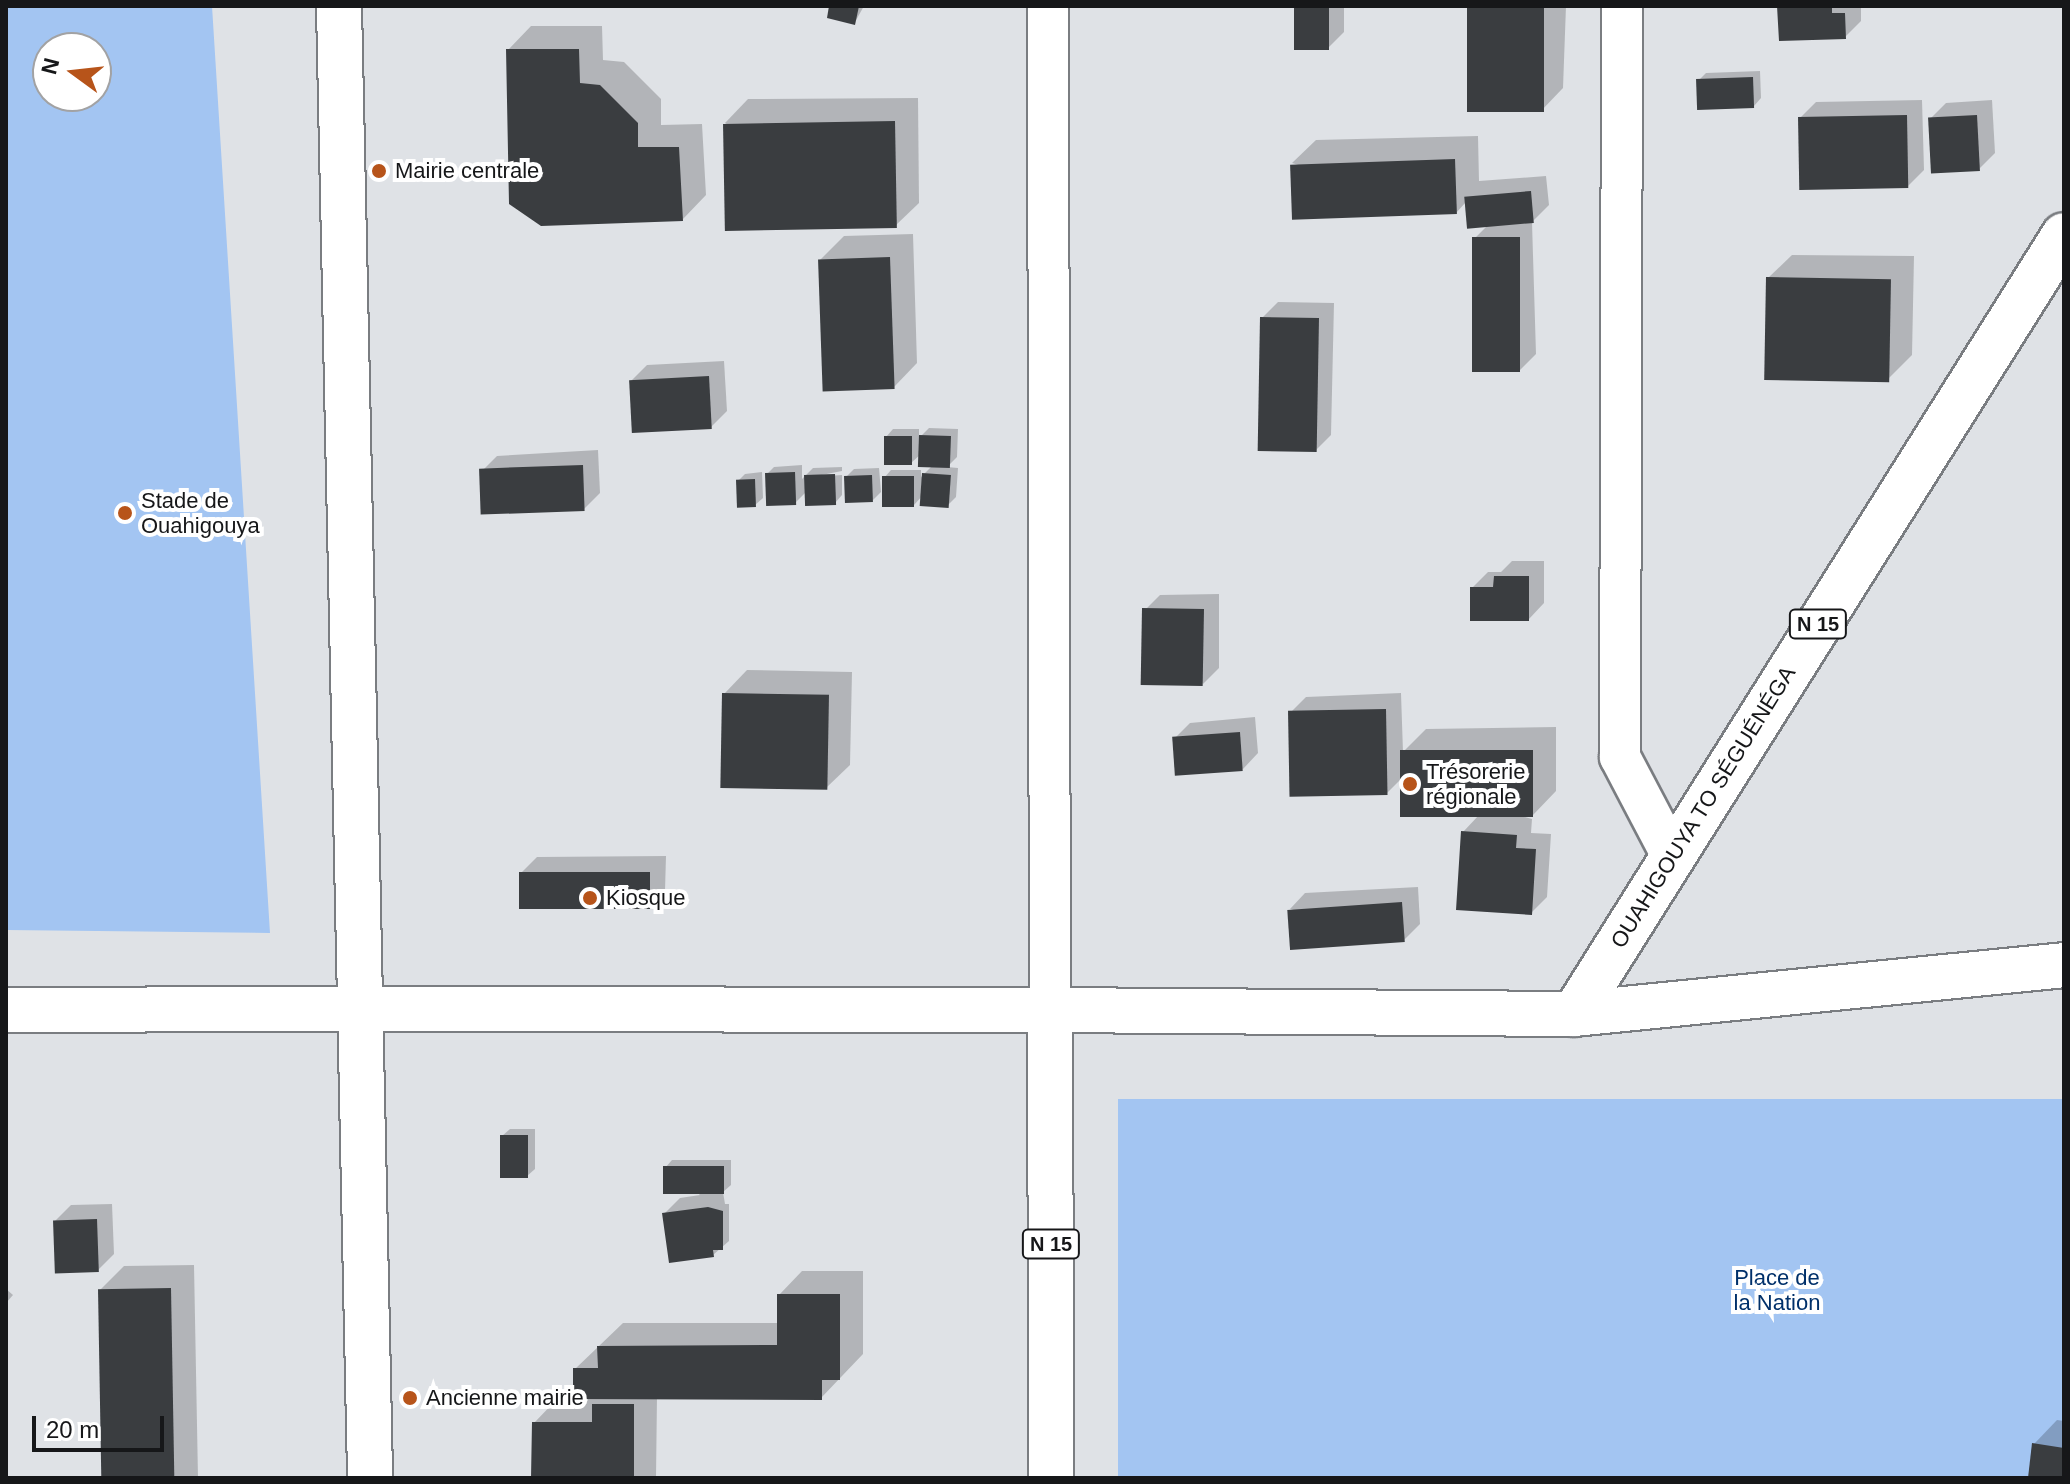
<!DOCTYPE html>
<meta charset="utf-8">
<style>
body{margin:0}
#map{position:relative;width:2070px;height:1484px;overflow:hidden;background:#dfe2e6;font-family:Helvetica,sans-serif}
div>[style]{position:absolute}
.green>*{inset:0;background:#a3c5f2;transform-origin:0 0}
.shadow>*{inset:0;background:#0003}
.building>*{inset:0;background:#3a3d40;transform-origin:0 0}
.roads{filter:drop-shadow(2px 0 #7a7d81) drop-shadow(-2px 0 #7a7d81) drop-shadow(0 2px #7a7d81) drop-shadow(0 -2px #7a7d81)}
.minor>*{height:40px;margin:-20px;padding:0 20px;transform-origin:20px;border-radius:20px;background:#fff}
.tertiary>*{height:44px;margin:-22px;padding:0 22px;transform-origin:22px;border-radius:22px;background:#fff}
.secondary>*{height:44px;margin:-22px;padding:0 22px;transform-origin:22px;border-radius:22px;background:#fff}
.primary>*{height:44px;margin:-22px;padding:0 22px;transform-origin:22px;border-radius:22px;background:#fff}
.dots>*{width:22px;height:22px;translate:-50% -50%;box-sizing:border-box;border:4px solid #fff;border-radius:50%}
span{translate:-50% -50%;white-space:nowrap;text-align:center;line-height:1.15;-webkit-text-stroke:8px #fff;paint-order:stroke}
.shield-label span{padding:2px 6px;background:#fff;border:2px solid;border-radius:6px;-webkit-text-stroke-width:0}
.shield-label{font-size:20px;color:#161719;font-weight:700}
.poi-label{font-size:22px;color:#161719}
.left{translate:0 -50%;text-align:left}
.street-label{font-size:22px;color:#161719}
.park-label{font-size:22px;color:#00306a}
.frame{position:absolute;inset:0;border:8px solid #161719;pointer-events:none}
.north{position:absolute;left:32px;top:32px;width:80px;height:80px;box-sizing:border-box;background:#fff;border:2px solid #a2a2a3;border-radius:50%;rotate:285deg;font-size:22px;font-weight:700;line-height:32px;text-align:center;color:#161719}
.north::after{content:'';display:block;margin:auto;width:28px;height:36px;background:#b7541a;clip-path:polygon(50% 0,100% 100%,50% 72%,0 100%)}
.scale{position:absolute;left:32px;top:1416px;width:132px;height:36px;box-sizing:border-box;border:4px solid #161719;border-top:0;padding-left:10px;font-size:24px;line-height:28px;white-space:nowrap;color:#161719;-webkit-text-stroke:6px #fff;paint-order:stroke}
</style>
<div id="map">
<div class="green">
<div style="clip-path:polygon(evenodd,6px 6px,212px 6px,270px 933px,6px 930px,6px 6px,48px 48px,96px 48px,96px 96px,48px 96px,48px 48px)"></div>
<div style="left:2064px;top:1099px;width:379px;height:946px;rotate:90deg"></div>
</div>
<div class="shadow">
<div style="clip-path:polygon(836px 6px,864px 6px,855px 22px)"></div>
<div style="clip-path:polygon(1296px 6px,1344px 6px,1344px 32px,1328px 48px)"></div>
<div style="clip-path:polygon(1469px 6px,1566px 6px,1563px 88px,1540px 112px)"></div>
<div style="clip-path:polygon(1779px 6px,1861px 6px,1861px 21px,1845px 37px)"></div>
<div style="clip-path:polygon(531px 26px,602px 26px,603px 60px,624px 62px,661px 99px,661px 125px,702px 124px,706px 195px,683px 219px,508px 50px)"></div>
<div style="clip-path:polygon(1760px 71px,1761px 98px,1754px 106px,1698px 81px,1706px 73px)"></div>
<div style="clip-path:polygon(918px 98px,919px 203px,895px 226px,725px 123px,748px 99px)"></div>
<div style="clip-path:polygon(1922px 100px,1924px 170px,1908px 186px,1800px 118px,1816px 102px)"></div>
<div style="clip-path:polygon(1992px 100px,1995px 153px,1979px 169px,1930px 119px,1946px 103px)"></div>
<div style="clip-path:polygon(1478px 136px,1479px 181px,1546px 176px,1549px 205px,1532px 222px,1536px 354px,1520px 370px,1474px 239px,1489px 224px,1466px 202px,1456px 213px,1292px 163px,1316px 140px)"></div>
<div style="clip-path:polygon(913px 234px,917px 363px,894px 387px,820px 260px,844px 236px)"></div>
<div style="clip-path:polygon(1792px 255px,1914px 256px,1912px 355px,1888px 379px,1768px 278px)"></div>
<div style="clip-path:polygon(1278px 302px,1334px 303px,1331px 435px,1315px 451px,1262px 318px)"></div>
<div style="clip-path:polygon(724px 361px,727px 411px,711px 427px,631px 381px,647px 365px)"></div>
<div style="clip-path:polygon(929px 428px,958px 429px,957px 457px,947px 467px,958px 468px,956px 497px,948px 505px,923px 495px,914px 505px,884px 478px,891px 470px,921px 470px,921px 477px,933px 465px,921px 454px,911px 463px,886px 437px,893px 429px,919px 429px,919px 438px)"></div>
<div style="clip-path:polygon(598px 450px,600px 493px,584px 509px,481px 472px,497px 456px)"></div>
<div style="clip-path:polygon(802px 465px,802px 479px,813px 468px,842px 467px,842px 471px,811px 477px,842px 475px,842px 495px,835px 503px,806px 492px,795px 503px,767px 474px,774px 467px)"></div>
<div style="clip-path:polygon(879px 468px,881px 492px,873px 500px,846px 477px,854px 469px)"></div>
<div style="clip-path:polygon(762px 472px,763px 498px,755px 505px,738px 481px,745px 474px)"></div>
<div style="clip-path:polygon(1512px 561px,1544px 561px,1544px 603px,1529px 619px,1472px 588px,1488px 572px,1501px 572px)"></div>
<div style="clip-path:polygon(1219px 594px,1219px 668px,1203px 684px,1144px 611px,1160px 595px)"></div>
<div style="clip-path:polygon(747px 670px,852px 672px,850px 765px,826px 788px,724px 694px)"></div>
<div style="clip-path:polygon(1401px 693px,1403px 752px,1426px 729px,1556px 727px,1556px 791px,1533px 815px,1517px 815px,1532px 819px,1531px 833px,1551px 834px,1547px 897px,1531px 913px,1463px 832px,1479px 815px,1402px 778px,1387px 793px,1290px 713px,1306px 697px)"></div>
<div style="clip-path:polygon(1255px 717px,1258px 753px,1243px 769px,1174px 739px,1190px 723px)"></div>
<div style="clip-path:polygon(666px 856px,665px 891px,649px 907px,521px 873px,537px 857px)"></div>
<div style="clip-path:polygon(1418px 887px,1420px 924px,1404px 940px,1290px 909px,1305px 893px)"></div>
<div style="clip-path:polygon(510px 1129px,535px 1129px,535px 1169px,527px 1176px,502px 1136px)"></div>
<div style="clip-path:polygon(672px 1160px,731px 1160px,731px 1185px,723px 1192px,725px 1204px,729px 1204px,729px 1241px,713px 1255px,664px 1214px,680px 1198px,700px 1195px,665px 1168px)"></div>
<div style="clip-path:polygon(112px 1204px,114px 1254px,98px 1270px,55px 1221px,71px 1205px)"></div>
<div style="clip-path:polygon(194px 1265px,198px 1478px,104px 1478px,100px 1290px,124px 1266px)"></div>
<div style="clip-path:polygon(802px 1271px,863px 1271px,863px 1354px,821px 1398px,657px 1397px,656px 1478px,533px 1478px,534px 1423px,557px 1399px,575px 1399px,575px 1369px,623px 1323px,779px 1323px,779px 1295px)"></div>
<div style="clip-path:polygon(6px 1289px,13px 1295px,6px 1303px)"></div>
<div style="clip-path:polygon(2057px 1420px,2064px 1421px,2064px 1478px,2031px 1478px,2034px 1444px)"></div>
</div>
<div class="building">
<div style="clip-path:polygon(829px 6px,859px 6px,855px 25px,827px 18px)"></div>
<div style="left:1294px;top:6px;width:35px;height:44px"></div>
<div style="left:1467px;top:6px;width:77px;height:106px"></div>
<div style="clip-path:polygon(1777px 6px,1832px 6px,1832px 13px,1845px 13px,1846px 39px,1779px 41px)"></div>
<div style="clip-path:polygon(506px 49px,579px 49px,580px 83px,600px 85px,638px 123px,638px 147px,679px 147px,683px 221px,541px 226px,509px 204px)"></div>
<div style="left:1753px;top:77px;width:31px;height:57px;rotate:88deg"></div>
<div style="left:1907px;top:115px;width:73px;height:109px;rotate:89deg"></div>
<div style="left:1977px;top:115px;width:56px;height:49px;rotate:87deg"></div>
<div style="left:895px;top:121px;width:107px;height:172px;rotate:89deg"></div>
<div style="left:1455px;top:159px;width:55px;height:165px;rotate:88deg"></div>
<div style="left:1531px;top:191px;width:32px;height:67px;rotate:85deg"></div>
<div style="left:1520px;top:237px;width:135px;height:48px;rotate:90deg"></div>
<div style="left:890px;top:257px;width:132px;height:72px;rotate:88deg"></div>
<div style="left:1766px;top:277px;width:125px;height:103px;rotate:1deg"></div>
<div style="left:1260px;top:317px;width:59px;height:134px;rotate:1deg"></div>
<div style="left:709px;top:376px;width:53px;height:80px;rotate:87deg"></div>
<div style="left:919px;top:435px;width:32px;height:32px;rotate:2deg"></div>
<div style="left:884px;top:436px;width:28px;height:29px"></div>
<div style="left:583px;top:465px;width:46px;height:104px;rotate:88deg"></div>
<div style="left:795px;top:472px;width:33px;height:30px;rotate:88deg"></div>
<div style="left:922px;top:473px;width:29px;height:33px;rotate:4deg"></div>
<div style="left:835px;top:474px;width:31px;height:31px;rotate:88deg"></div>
<div style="left:872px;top:475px;width:27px;height:28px;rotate:88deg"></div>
<div style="left:914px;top:476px;width:31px;height:32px;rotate:90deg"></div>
<div style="left:755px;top:479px;width:28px;height:19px;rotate:88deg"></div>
<div style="clip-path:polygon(1494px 576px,1529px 576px,1529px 621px,1470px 621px,1470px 587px,1493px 587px)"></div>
<div style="left:1204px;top:609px;width:77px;height:62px;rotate:91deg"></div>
<div style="left:722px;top:693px;width:107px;height:95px;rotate:1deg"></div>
<div style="left:1386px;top:709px;width:86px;height:98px;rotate:89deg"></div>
<div style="left:1240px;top:732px;width:39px;height:68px;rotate:86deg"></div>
<div style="left:1533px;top:750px;width:67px;height:133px;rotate:90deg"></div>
<div style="clip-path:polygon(1461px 831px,1517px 835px,1516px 848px,1536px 849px,1532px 915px,1456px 910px)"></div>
<div style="left:519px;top:872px;width:131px;height:37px"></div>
<div style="left:1402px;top:902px;width:40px;height:115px;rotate:86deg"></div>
<div style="left:500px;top:1135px;width:28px;height:43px"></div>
<div style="left:724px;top:1166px;width:28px;height:61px;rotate:90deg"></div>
<div style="clip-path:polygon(708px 1207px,723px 1211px,723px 1250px,713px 1250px,714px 1257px,669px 1263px,662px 1213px)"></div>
<div style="left:97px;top:1219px;width:53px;height:44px;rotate:88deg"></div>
<div style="left:171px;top:1288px;width:190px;height:73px;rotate:89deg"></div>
<div style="clip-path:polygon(777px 1294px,840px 1294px,840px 1380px,822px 1380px,822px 1400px,573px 1399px,573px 1368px,598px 1368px,597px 1346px,777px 1345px)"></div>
<div style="clip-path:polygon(592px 1404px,634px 1404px,634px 1478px,531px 1478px,532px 1422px,592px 1422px)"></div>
<div style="clip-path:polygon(2032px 1443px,2064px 1448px,2064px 1478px,2028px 1478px)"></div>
</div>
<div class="roads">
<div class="minor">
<div style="left:1048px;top:6px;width:1004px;rotate:89.89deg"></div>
<div style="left:1622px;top:6px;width:751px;rotate:90.15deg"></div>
<div style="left:1620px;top:757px;width:112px;rotate:62.3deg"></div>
</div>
<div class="tertiary">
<div style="left:6px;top:1010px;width:354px;rotate:-0.2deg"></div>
</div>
<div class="secondary">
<div style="left:339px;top:6px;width:1472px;rotate:88.79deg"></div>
<div style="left:360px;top:1009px;width:690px;rotate:0.08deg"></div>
<div style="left:1574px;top:1014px;width:492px;rotate:-5.7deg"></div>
</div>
<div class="primary">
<div style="left:1051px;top:1478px;width:468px;rotate:-90.1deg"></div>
<div style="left:1050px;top:1010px;width:524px;rotate:0.44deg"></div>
<div style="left:1574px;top:1014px;width:920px;rotate:-57.83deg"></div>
</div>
</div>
<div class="dots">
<div style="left:379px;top:171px;background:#b7541a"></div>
<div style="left:125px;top:513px;background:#b7541a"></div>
<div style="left:1410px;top:784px;background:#b7541a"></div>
<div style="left:590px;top:898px;background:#b7541a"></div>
<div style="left:410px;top:1398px;background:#b7541a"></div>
</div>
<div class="shield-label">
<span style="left:1818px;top:624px">N 15</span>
<span style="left:1051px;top:1244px">N 15</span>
</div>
<div class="poi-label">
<span class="left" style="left:395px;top:171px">Mairie centrale</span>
<span class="left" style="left:141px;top:513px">Stade de<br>Ouahigouya</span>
<span class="left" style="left:1426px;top:784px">Trésorerie<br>régionale</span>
<span class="left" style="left:606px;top:898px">Kiosque</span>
<span class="left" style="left:426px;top:1398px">Ancienne mairie</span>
</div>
<div class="street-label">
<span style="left:1703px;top:807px;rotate:-58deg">OUAHIGOUYA TO SÉGUÉNÉGA</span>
</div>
<div class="park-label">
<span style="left:1777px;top:1290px">Place de<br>la Nation</span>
</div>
<div class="frame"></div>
<div class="north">N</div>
<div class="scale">20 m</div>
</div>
